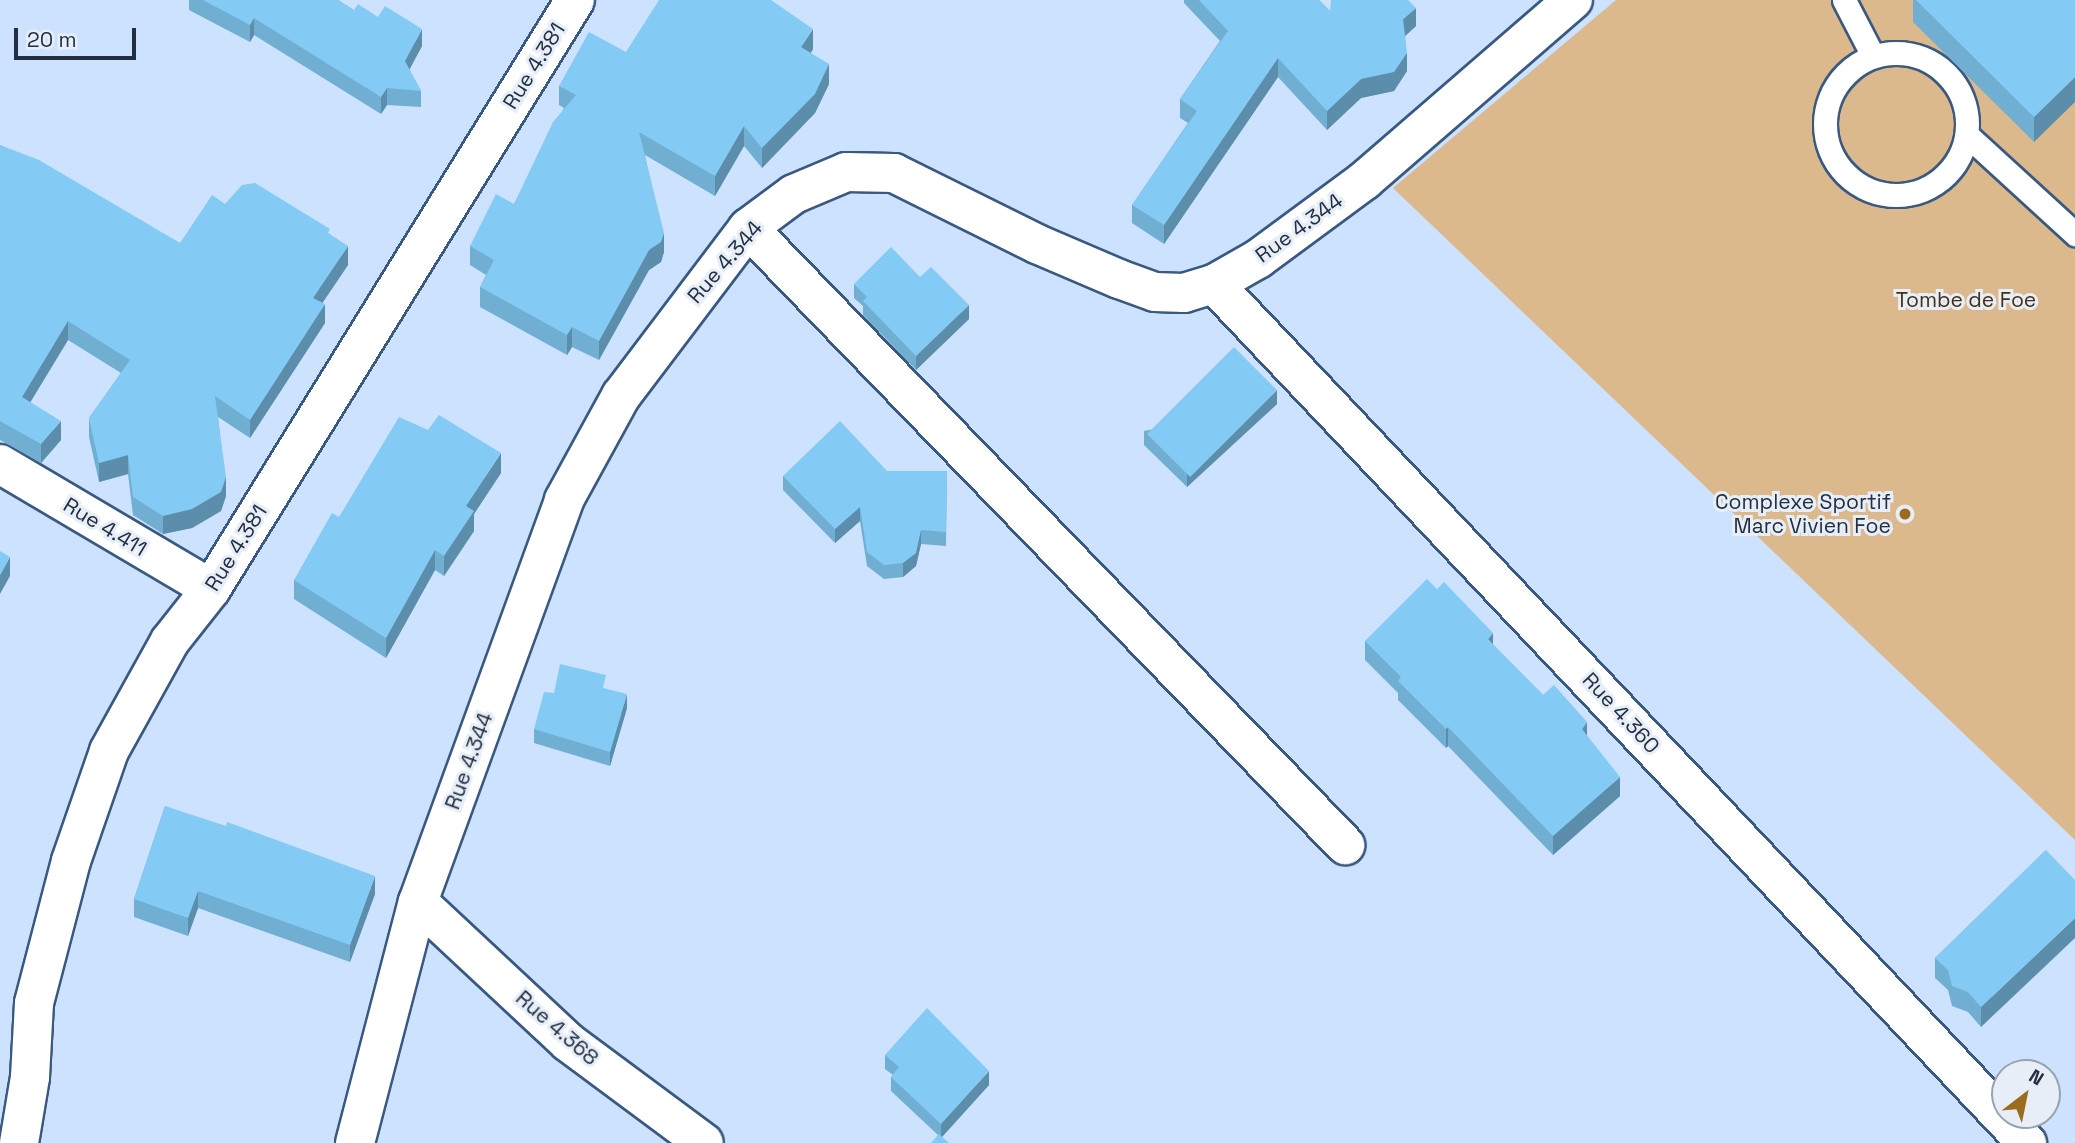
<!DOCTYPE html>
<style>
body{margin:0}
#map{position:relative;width:2075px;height:1143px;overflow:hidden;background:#cde2fe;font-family:"Space Grotesk",sans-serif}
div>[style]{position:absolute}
.green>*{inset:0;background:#dbb98c}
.roads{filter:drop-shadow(2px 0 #3a5980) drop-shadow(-2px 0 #3a5980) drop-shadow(0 2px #3a5980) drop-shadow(0 -2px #3a5980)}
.service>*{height:23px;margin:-11.5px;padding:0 11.5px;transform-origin:11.5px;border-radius:11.5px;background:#fff}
.service>.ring{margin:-11.5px;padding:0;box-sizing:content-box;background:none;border:23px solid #fff;border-radius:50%}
.minor>*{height:38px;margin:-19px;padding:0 19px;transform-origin:19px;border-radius:19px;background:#fff}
.wall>*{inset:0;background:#71afd2}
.shaded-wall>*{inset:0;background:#5c8eab}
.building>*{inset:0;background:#83cbf4;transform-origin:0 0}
.dots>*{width:19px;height:19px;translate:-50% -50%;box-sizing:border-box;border:4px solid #e7eef7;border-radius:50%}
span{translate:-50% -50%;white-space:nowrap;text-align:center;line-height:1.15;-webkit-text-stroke:6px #e7eef7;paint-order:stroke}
.street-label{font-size:21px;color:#212f40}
.park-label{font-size:21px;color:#433015}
.poi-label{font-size:21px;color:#212f40}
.right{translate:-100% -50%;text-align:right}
.north{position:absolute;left:1991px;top:1059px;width:70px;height:70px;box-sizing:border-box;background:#e7eef7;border:2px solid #98a2ae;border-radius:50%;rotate:32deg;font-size:19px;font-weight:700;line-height:28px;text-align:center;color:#212f40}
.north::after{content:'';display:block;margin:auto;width:24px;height:32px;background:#9c6c1e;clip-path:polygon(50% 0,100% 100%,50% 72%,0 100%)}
.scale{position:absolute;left:14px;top:28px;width:122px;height:32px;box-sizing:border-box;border:4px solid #212f40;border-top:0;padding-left:9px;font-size:21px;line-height:24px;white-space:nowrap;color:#212f40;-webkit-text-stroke:5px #e7eef7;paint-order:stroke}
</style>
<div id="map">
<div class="green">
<div style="clip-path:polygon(1616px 0,2075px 0,2075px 840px,1393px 188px)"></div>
</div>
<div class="roads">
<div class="service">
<div style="left:1844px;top:0;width:63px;rotate:62.6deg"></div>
<div class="ring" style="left:1825px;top:53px;width:119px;height:119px"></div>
<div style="left:1967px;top:135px;width:147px;rotate:42.5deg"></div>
</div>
<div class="minor">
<div style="left:748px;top:228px;width:859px;rotate:45.94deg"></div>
<div style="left:1214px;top:284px;width:1183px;rotate:46.58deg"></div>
<div style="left:0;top:464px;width:245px;rotate:30.6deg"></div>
<div style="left:418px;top:902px;width:205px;rotate:43deg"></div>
<div style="left:568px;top:1042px;width:169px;rotate:36.6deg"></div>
<div style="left:19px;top:1143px;width:67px;rotate:-80.5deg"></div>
<div style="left:30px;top:1077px;width:74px;rotate:-86.9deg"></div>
<div style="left:34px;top:1003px;width:147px;rotate:-75.4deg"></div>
<div style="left:71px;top:861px;width:116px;rotate:-70.9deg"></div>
<div style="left:109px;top:751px;width:126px;rotate:-61deg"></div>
<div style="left:170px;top:641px;width:66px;rotate:-51.7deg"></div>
<div style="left:211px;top:589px;width:692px;rotate:-58.28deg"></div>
<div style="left:355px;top:1143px;width:249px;rotate:-75.4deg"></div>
<div style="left:418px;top:902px;width:428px;rotate:-70deg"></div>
<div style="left:564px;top:500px;width:119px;rotate:-61.3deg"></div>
<div style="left:621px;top:396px;width:211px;rotate:-52.9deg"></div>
<div style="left:748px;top:228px;width:57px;rotate:-36.5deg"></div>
<div style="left:794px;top:194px;width:56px;rotate:-22.9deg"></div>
<div style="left:846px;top:172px;width:48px;rotate:1.2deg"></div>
<div style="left:894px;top:173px;width:160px;rotate:26.4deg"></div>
<div style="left:1037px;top:244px;width:89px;rotate:23.1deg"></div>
<div style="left:1119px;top:279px;width:38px;rotate:20deg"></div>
<div style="left:1155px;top:292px;width:29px;rotate:2deg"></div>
<div style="left:1184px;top:293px;width:31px;rotate:-17deg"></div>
<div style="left:1214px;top:284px;width:51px;rotate:-29.6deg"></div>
<div style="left:1258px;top:259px;width:133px;rotate:-36.4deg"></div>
<div style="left:1365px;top:180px;width:275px;rotate:-40.9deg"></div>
</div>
</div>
<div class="wall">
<div style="clip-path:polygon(189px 0,338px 0,354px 10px,422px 46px,409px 69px,421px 91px,421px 107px,387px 105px,381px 114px,254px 35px,250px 42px,189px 10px)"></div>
<div style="clip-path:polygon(1184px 0,1319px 0,1330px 11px,1416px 26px,1405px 36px,1407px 71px,1394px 91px,1361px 98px,1327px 130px,1278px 77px,1164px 244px,1132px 223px,1132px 205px,1188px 123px,1180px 118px,1180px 99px,1220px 41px,1184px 3px)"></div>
<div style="clip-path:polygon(1913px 0,2075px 0,2034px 142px,1913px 22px)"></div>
<div style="clip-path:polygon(813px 49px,811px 53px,829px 84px,815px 113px,762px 168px,744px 146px,715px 196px,645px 155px,664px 252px,661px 262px,649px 270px,599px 360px,572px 347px,567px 355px,480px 307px,480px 287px,486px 275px,470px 265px,470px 246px,514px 204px,564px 108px,559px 105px,559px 86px)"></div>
<div style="clip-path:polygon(0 145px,180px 243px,225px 204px,330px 234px,348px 265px,322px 303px,325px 323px,250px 438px,218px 417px,226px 496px,221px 511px,192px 528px,163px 534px,133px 515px,128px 474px,99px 482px,89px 437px,89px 418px,121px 373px,68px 340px,30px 402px,61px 440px,41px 463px,0 440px)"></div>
<div style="clip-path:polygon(920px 277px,969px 319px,916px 370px,863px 315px,863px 306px,854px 298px,854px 284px)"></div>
<div style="clip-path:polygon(1277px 404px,1187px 487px,1144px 445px,1144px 431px)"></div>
<div style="clip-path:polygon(887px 471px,947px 471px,946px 546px,921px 544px,916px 566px,903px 577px,884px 579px,867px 566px,860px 521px,835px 543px,783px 490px,783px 476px)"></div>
<div style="clip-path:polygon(501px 473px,474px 514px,474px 531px,444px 576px,435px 570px,386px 658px,294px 599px,294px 580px,339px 517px)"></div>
<div style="clip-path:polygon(1365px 641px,1493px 645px,1543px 695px,1587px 736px,1620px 796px,1553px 855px,1448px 746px,1446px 748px,1398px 700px,1398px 693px,1365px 660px)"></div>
<div style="clip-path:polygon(606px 689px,627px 708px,610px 766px,534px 743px,534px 729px,554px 693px)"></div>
<div style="clip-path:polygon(165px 806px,375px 894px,350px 962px,198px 908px,188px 936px,134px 917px,134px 899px)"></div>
<div style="clip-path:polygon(2046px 850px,1981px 1027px,1968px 1012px,1952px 1006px,1948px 990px,1935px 978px,1935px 958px)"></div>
<div style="clip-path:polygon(885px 1055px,989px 1085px,942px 1137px,938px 1135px,891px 1091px,891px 1077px,893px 1075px,885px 1069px)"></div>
</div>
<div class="shaded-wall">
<div style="clip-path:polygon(1416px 8px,1416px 26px,1403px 38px,1403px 19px)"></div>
<div style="clip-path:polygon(254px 18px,254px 35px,250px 42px,250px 25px)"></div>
<div style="clip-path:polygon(422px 29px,422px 46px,405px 78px,405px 61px)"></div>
<div style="clip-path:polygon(813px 29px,813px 49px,801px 67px,801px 47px)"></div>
<div style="clip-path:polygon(1407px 53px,1407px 71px,1394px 91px,1361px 98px,1327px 130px,1327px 111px,1361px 79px)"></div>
<div style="clip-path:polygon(1278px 58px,1278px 77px,1164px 244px,1164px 225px)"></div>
<div style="clip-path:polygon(829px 64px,829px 84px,815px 113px,762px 168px,762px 148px)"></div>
<div style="clip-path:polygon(2075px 77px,2075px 102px,2034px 142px,2034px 117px)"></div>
<div style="clip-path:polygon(387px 88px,387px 105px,381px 114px,381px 97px)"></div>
<div style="clip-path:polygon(744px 126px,744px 146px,715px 196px,715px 176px)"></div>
<div style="clip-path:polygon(664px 233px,664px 252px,661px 262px,649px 270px,599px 360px,599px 341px,649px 250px)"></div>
<div style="clip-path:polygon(348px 246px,348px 265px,313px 317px,313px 298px)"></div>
<div style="clip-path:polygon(325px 304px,325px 323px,250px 438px,250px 420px)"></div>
<div style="clip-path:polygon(969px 305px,969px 319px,916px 370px,916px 356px)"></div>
<div style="clip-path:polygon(68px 321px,68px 340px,22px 416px,22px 397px)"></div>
<div style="clip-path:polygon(572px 327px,572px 347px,567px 355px,567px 335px)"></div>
<div style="clip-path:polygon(1277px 390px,1277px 404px,1187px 487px,1187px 473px)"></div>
<div style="clip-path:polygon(61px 421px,61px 440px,41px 463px,41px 444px)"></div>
<div style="clip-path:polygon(501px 453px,501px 473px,474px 514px,474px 531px,444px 576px,444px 556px,466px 506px)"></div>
<div style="clip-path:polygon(128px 455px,128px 474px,99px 482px,99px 463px)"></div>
<div style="clip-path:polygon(226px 477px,226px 496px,221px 511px,192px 528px,163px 534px,163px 516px)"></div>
<div style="clip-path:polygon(860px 507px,860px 521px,835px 543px,835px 529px)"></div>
<div style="clip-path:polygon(921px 530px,921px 544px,916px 566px,903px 577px,903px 563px)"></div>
<div style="clip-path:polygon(435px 550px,435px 570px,386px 658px,386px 638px)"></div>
<div style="clip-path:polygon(10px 557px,10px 576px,0 594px,0 575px)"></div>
<div style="clip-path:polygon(1493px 633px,1493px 652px,1488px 639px)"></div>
<div style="clip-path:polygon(627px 694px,627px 708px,610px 766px,610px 752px)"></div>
<div style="clip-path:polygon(1587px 722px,1587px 741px,1582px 729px)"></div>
<div style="clip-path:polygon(1448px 727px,1448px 746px,1446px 748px,1446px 729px)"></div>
<div style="clip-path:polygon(1620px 777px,1620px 796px,1553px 855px,1553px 836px)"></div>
<div style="clip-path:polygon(375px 876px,375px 894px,350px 962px,350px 945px)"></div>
<div style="clip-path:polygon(198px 891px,198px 908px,188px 936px,188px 918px)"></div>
<div style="clip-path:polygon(2075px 918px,2075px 938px,1981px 1027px,1981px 1007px)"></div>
<div style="clip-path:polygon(989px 1071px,989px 1085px,941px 1138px,941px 1124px)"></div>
</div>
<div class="building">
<div style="clip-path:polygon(203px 0,338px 0,354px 10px,358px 4px,378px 17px,385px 6px,422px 29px,405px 61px,421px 91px,387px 88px,381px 97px,254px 18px,250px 25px)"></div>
<div style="clip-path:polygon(659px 0,771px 0,813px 29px,801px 47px,829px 64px,815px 94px,762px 148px,744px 126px,715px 176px,639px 132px,664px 233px,661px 242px,649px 250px,599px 341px,572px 327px,567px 335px,480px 287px,494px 260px,470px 246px,496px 194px,514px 204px,553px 122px,576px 95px,559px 86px,589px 32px,626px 52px)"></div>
<div style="clip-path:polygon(1199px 0,1319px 0,1330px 11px,1331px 0,1408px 0,1416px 8px,1403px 19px,1407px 53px,1394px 72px,1361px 79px,1327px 111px,1278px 58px,1164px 225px,1132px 205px,1197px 111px,1180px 99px,1228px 31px)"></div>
<div style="clip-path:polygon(1916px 0,2075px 0,2075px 77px,2034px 117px)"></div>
<div style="clip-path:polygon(0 145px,39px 160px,180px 243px,212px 195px,225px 204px,242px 185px,255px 183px,330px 229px,328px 233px,348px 246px,313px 298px,325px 304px,250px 420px,215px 396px,226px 477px,221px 492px,192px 509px,163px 516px,133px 497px,128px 455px,99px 463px,89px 418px,130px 360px,68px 321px,22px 397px,61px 421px,41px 444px,0 421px)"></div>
<div style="clip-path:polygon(891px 247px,920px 277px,931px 267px,969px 305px,916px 356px,863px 301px,867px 297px,854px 284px)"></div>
<div style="left:1234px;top:347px;width:61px;height:123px;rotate:45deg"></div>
<div style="clip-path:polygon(439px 415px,501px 453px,466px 506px,474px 511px,444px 556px,435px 550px,386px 638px,294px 580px,332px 513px,339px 517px,399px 417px,428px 430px)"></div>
<div style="clip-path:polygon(840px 421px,887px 471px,947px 471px,946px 532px,921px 530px,916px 553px,903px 563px,884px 565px,867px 552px,860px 507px,835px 529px,783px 476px)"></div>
<div style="clip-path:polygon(0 551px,10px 557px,0 575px)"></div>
<div style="clip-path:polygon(1427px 579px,1437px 589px,1444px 582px,1493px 633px,1488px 639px,1543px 695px,1554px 685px,1587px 722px,1582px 729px,1620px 777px,1553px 836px,1448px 727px,1446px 729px,1398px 681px,1401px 677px,1365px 641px)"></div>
<div style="clip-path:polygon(560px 664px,606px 675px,603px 688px,627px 694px,610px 752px,534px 729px,544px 692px,554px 693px)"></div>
<div style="clip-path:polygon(165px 806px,226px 826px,227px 822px,375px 876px,350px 945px,198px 891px,188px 918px,134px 899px)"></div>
<div style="clip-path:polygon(2046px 850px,2075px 880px,2075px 918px,1981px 1007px,1968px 992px,1952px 986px,1948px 970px,1935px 958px)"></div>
<div style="clip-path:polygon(927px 1008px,989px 1071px,941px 1124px,891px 1077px,899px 1067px,885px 1055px)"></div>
<div style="clip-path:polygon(939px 1134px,949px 1143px,931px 1143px)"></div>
</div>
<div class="dots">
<div style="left:1905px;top:514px;background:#9c6c1e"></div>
</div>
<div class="street-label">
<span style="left:534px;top:66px;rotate:-58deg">Rue 4.381</span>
<span style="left:1299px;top:228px;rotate:-36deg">Rue 4.344</span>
<span style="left:725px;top:262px;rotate:-49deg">Rue 4.344</span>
<span style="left:105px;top:527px;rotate:31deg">Rue 4.411</span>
<span style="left:236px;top:548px;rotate:-58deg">Rue 4.381</span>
<span style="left:1621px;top:713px;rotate:47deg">Rue 4.360</span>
<span style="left:469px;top:761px;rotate:-70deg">Rue 4.344</span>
<span style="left:557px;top:1028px;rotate:41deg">Rue 4.368</span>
</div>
<div class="park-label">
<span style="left:1966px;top:300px">Tombe de Foe</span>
</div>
<div class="poi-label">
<span class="right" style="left:1891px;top:514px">Complexe Sportif<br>Marc Vivien Foe</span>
</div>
<div class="north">N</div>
<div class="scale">20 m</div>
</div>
